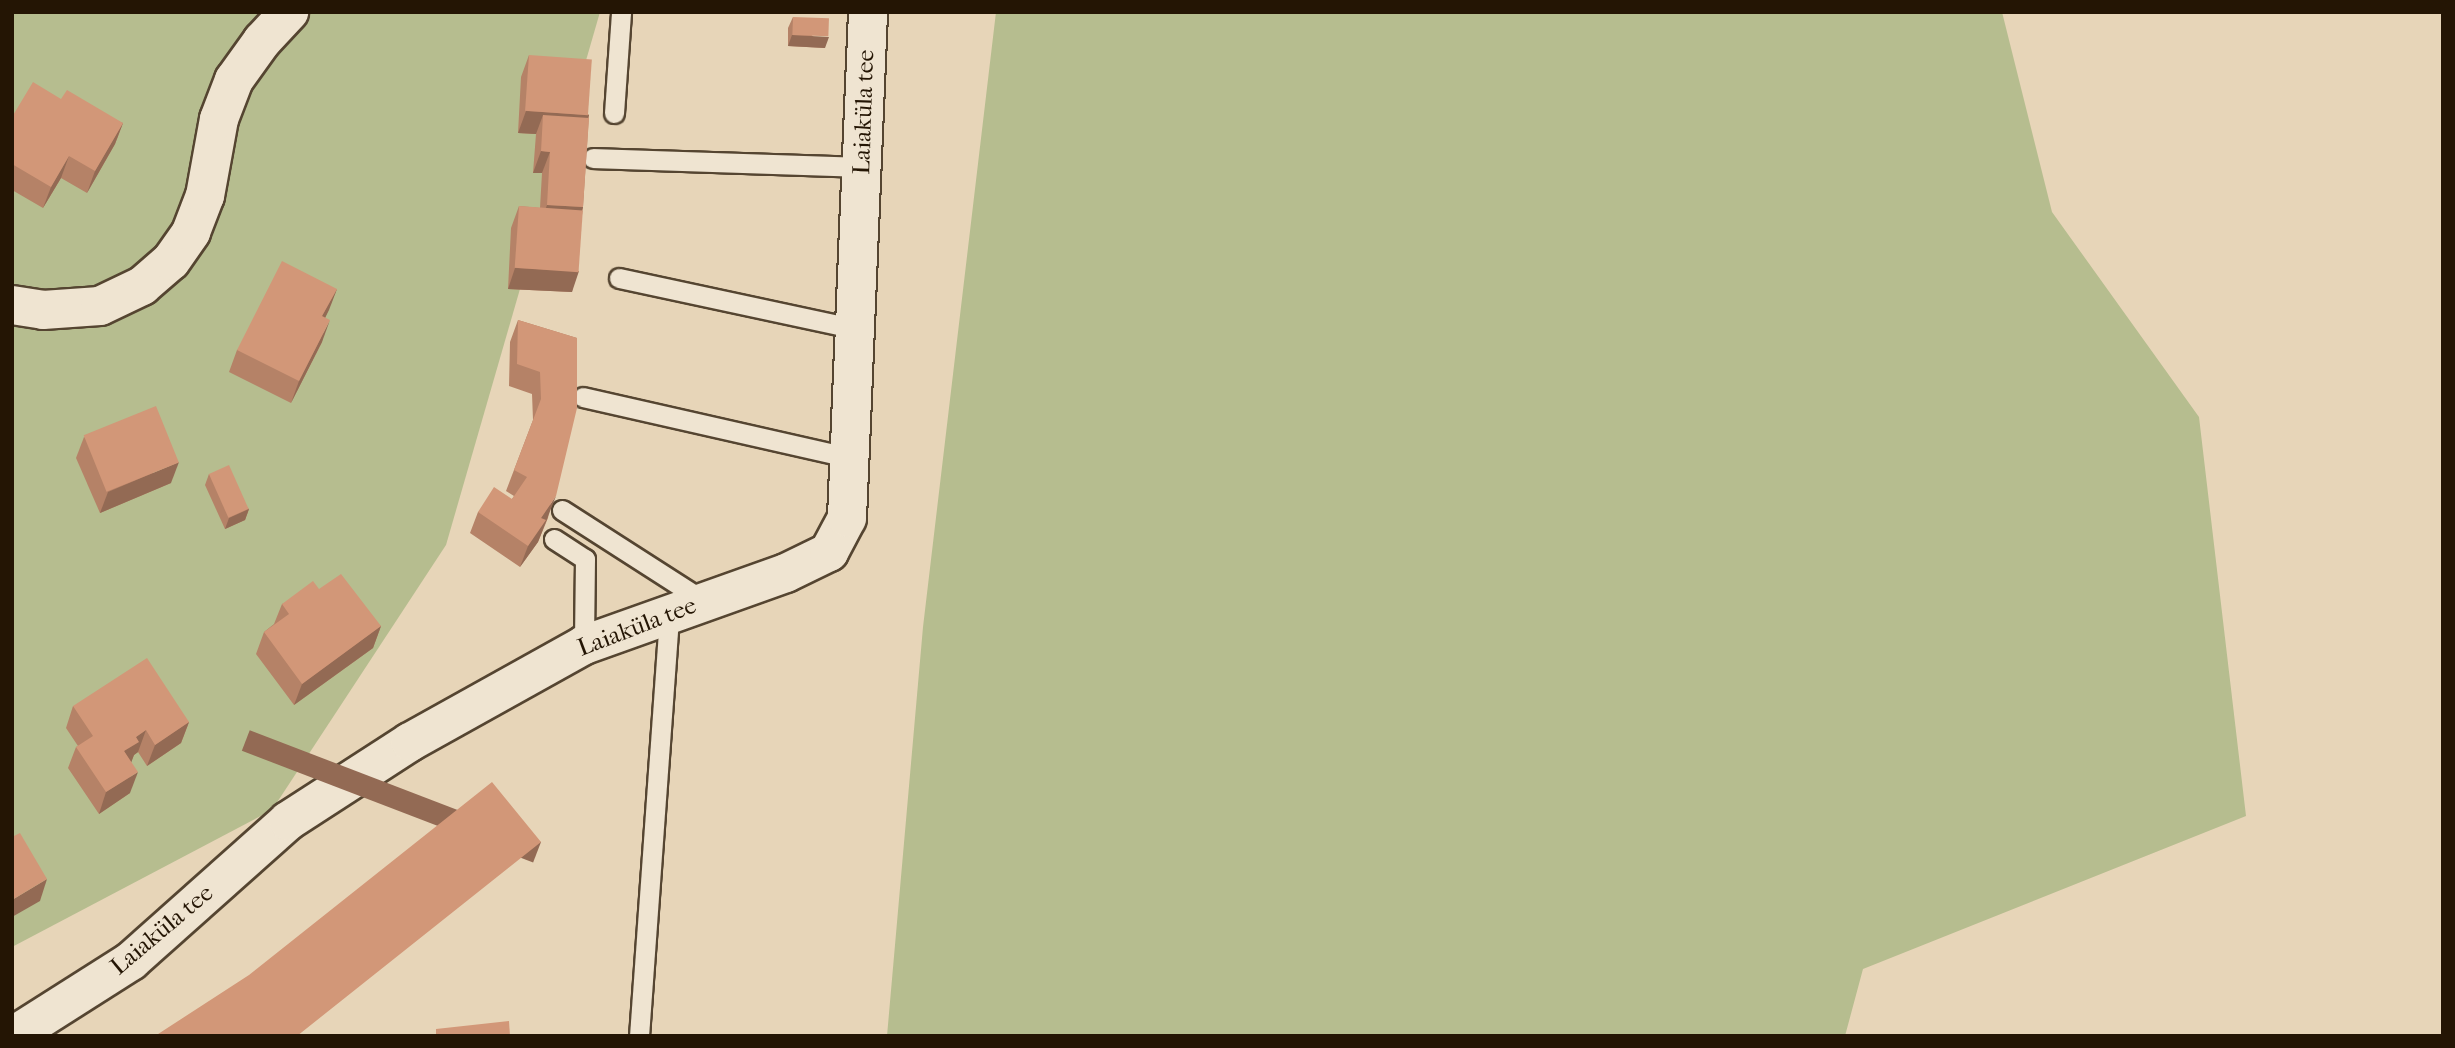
<!DOCTYPE html>
<meta charset="utf-8">
<style>
body{margin:0}
#map{position:relative;width:2455px;height:1048px;overflow:hidden;background:#e7d5b8;font-family:"IM FELL French Canon",serif}
div>[style]{position:absolute}
.green>*{inset:0;background:#b6bd8f}
.roads{filter:drop-shadow(2px 0 #554531) drop-shadow(-2px 0 #554531) drop-shadow(0 2px #554531) drop-shadow(0 -2px #554531)}
.lane>*{height:19px;margin:-9.5px;padding:0 9.5px;transform-origin:9.5px;border-radius:9.5px;background:#efe4d1}
.street>*{height:38px;margin:-19px;padding:0 19px;transform-origin:19px;border-radius:19px;background:#efe4d1}
.wall>*{inset:0;background:#b58267}
.shaded-wall>*{inset:0;background:#936a54;transform-origin:0 0}
.building>*{inset:0;background:#d29778;transform-origin:0 0}
span{translate:-50% -50%;white-space:nowrap;text-align:center;line-height:1.15;-webkit-text-stroke:5px #efe4d1;paint-order:stroke}
.street-label{font-size:24px;color:#241504}
.frame{position:absolute;inset:0;border:14px solid #241504;pointer-events:none}
</style>
<div id="map">
<div class="green">
<div style="clip-path:polygon(12px 12px,600px 12px,446px 545px,272px 810px,12px 947px)"></div>
<div style="clip-path:polygon(996px 12px,2002px 12px,2052px 212px,2199px 417px,2246px 816px,1863px 969px,1845px 1036px,887px 1036px,923px 627px)"></div>
</div>
<div class="roads">
<div class="lane">
<div style="left:614px;top:113px;width:101px;rotate:-86deg"></div>
<div style="left:593px;top:158px;width:269px;rotate:1.9deg"></div>
<div style="left:619px;top:278px;width:242px;rotate:12.1deg"></div>
<div style="left:583px;top:397px;width:275px;rotate:12.8deg"></div>
<div style="left:562px;top:510px;width:169px;rotate:32.7deg"></div>
<div style="left:554px;top:539px;width:37px;rotate:33deg"></div>
<div style="left:585px;top:559px;width:86px;rotate:90.7deg"></div>
<div style="left:639px;top:1036px;width:422px;rotate:-85.9deg"></div>
</div>
<div class="street">
<div style="left:12px;top:305px;width:31px;rotate:9deg"></div>
<div style="left:43px;top:310px;width:57px;rotate:-4deg"></div>
<div style="left:100px;top:306px;width:47px;rotate:-25.5deg"></div>
<div style="left:142px;top:286px;width:38px;rotate:-41deg"></div>
<div style="left:171px;top:261px;width:35px;rotate:-55deg"></div>
<div style="left:191px;top:232px;width:39px;rotate:-69deg"></div>
<div style="left:205px;top:196px;width:78px;rotate:-79.7deg"></div>
<div style="left:219px;top:119px;width:42px;rotate:-69deg"></div>
<div style="left:234px;top:80px;width:48px;rotate:-54.3deg"></div>
<div style="left:262px;top:41px;width:40px;rotate:-47deg"></div>
<div style="left:13px;top:1036px;width:140px;rotate:-32.4deg"></div>
<div style="left:131px;top:961px;width:210px;rotate:-41.7deg"></div>
<div style="left:288px;top:821px;width:145px;rotate:-32.9deg"></div>
<div style="left:410px;top:742px;width:199px;rotate:-29.1deg"></div>
<div style="left:584px;top:645px;width:214px;rotate:-19.6deg"></div>
<div style="left:786px;top:573px;width:48px;rotate:-26deg"></div>
<div style="left:829px;top:552px;width:38px;rotate:-62deg"></div>
<div style="left:847px;top:518px;width:506px;rotate:-87.62deg"></div>
</div>
</div>
<div class="wall">
<div style="clip-path:polygon(793px 17px,825px 48px,788px 46px,788px 28px)"></div>
<div style="clip-path:polygon(529px 55px,589px 115px,583px 207px,572px 292px,508px 289px,511px 228px,519px 206px,540px 208px,542px 173px,533px 173px,536px 134px,518px 133px,521px 77px)"></div>
<div style="clip-path:polygon(61px 99px,123px 123px,115px 144px,87px 193px,61px 178px,43px 208px,12px 190px,12px 117px)"></div>
<div style="clip-path:polygon(337px 289px,325px 318px,322px 342px,291px 403px,229px 372px,237px 350px)"></div>
<div style="clip-path:polygon(518px 320px,577px 338px,548px 518px,538px 542px,520px 567px,470px 533px,478px 512px,512px 499px,514px 496px,506px 491px,533px 420px,532px 394px,509px 386px,510px 342px)"></div>
<div style="clip-path:polygon(84px 437px,171px 483px,100px 513px,76px 458px)"></div>
<div style="clip-path:polygon(209px 474px,249px 509px,245px 520px,225px 529px,205px 485px)"></div>
<div style="clip-path:polygon(319px 589px,381px 626px,373px 648px,294px 705px,256px 654px,264px 632px,274px 624px,282px 604px)"></div>
<div style="clip-path:polygon(73px 706px,189px 722px,181px 743px,147px 766px,138px 752px,134px 755px,131px 762px,130px 793px,99px 814px,68px 768px,76px 747px,78px 746px,66px 728px)"></div>
</div>
<div class="shaded-wall">
<div style="clip-path:polygon(792px 35px,829px 37px,825px 48px,788px 46px)"></div>
<div style="clip-path:polygon(526px 111px,589px 115px,581px 136px,543px 115px,536px 134px,518px 133px)"></div>
<div style="clip-path:polygon(123px 123px,115px 144px,87px 193px,95px 171px)"></div>
<div style="clip-path:polygon(541px 151px,550px 152px,542px 173px,533px 173px)"></div>
<div style="clip-path:polygon(69px 156px,61px 178px,43px 208px,51px 187px)"></div>
<div style="clip-path:polygon(547px 205px,583px 207px,576px 229px,539px 227px)"></div>
<div style="clip-path:polygon(515px 268px,579px 271px,572px 292px,508px 289px)"></div>
<div style="clip-path:polygon(337px 289px,329px 310px,315px 338px,322px 316px)"></div>
<div style="clip-path:polygon(330px 320px,322px 342px,291px 403px,299px 381px)"></div>
<div style="clip-path:polygon(179px 462px,171px 483px,100px 513px,108px 492px)"></div>
<div style="clip-path:polygon(556px 496px,538px 542px,520px 567px,528px 546px,541px 518px)"></div>
<div style="clip-path:polygon(249px 509px,245px 520px,225px 529px,229px 518px)"></div>
<div style="clip-path:polygon(381px 626px,373px 648px,294px 705px,302px 684px)"></div>
<div style="clip-path:polygon(189px 722px,181px 743px,147px 766px,155px 745px)"></div>
<div style="clip-path:polygon(146px 730px,138px 752px,134px 755px,131px 763px,124px 751px,136px 737px)"></div>
<div style="clip-path:polygon(138px 772px,130px 793px,99px 814px,106px 792px)"></div>
<div style="left:541px;top:842px;width:22px;height:312px;rotate:111deg"></div>
<div style="clip-path:polygon(47px 879px,40px 901px,12px 917px,12px 900px)"></div>
</div>
<div class="building">
<div style="left:793px;top:17px;width:36px;height:18px;rotate:2deg"></div>
<div style="left:529px;top:55px;width:63px;height:56px;rotate:4deg"></div>
<div style="clip-path:polygon(33px 82px,61px 99px,67px 90px,123px 123px,95px 171px,69px 156px,51px 187px,12px 164px,12px 117px)"></div>
<div style="clip-path:polygon(543px 115px,589px 118px,583px 207px,547px 205px,550px 152px,541px 151px)"></div>
<div style="left:519px;top:206px;width:64px;height:62px;rotate:4deg"></div>
<div style="clip-path:polygon(282px 261px,337px 289px,322px 316px,330px 320px,299px 381px,237px 350px)"></div>
<div style="clip-path:polygon(518px 320px,577px 338px,577px 408px,556px 496px,541px 518px,546px 520px,528px 546px,478px 512px,494px 487px,512px 499px,527px 477px,514px 470px,541px 399px,540px 372px,517px 364px)"></div>
<div style="left:156px;top:406px;width:61px;height:78px;rotate:68deg"></div>
<div style="left:229px;top:465px;width:48px;height:22px;rotate:66deg"></div>
<div style="clip-path:polygon(341px 574px,381px 626px,302px 684px,264px 632px,289px 614px,282px 604px,313px 581px,319px 589px)"></div>
<div style="clip-path:polygon(147px 658px,189px 722px,155px 745px,146px 730px,136px 737px,139px 742px,124px 751px,138px 772px,106px 792px,76px 747px,93px 736px,73px 706px)"></div>
<div style="clip-path:polygon(492px 782px,541px 842px,297px 1036px,155px 1036px,249px 975px)"></div>
<div style="clip-path:polygon(20px 833px,47px 879px,12px 900px,12px 837px)"></div>
<div style="clip-path:polygon(509px 1021px,510px 1036px,436px 1036px,436px 1029px)"></div>
<div style="clip-path:polygon(538px 1034px,538px 1036px,514px 1036px)"></div>
</div>
<div class="street-label">
<span style="left:864px;top:112px;rotate:-88deg">Laiaküla tee</span>
<span style="left:637px;top:627px;rotate:-21deg">Laiaküla tee</span>
<span style="left:162px;top:930px;rotate:-40deg">Laiaküla tee</span>
</div>
<div class="frame"></div>
</div>
